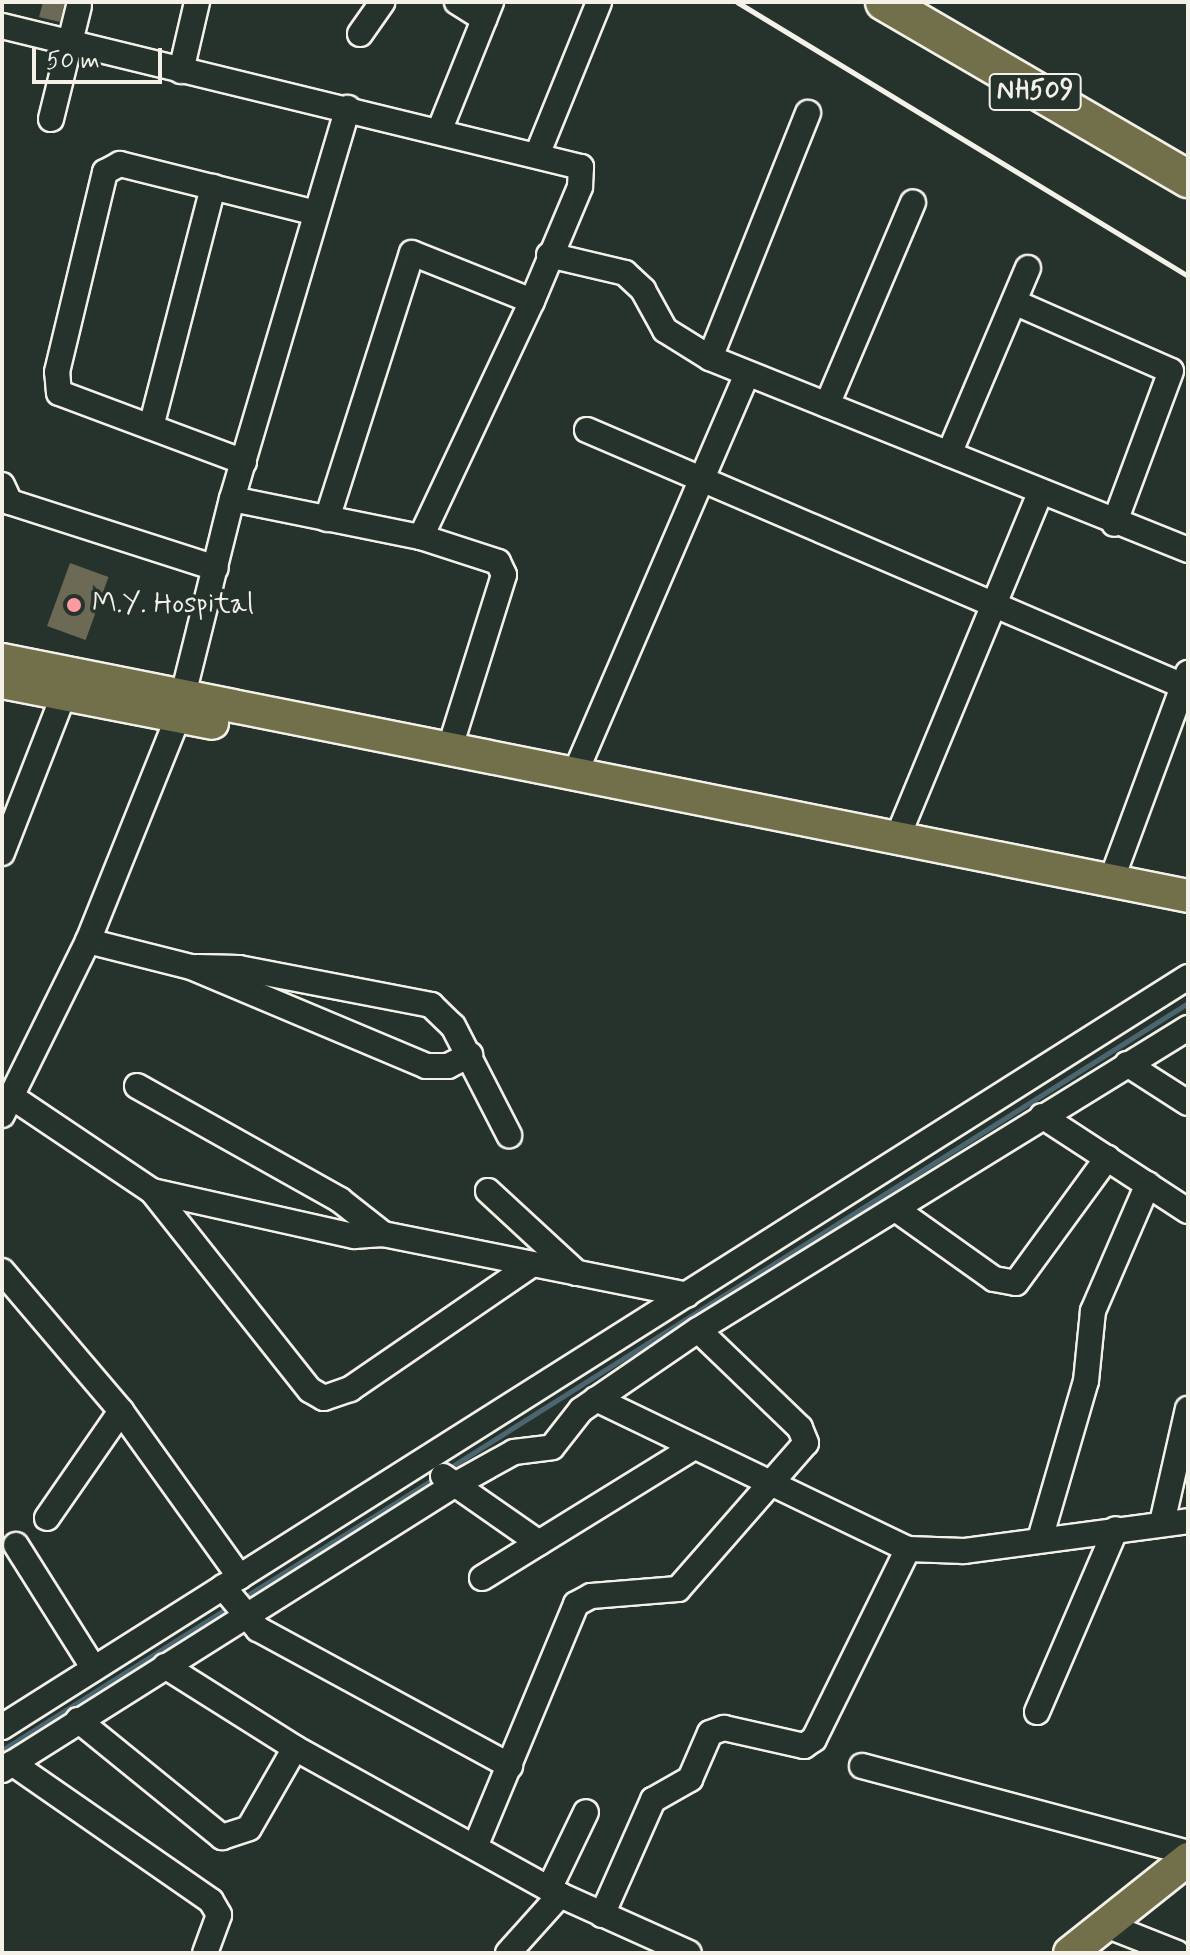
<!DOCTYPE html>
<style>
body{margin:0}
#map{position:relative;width:1190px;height:1955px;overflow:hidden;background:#26332d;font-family:Mynerve,sans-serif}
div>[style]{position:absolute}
.stream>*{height:5px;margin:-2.5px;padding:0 2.5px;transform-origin:2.5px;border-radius:2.5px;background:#4c6671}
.building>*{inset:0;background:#6c6a55;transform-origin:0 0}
.roads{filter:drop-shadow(2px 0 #f4f1e8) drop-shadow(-2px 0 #f4f1e8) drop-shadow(0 2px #f4f1e8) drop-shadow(0 -2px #f4f1e8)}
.minor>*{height:24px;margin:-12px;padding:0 12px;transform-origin:12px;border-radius:12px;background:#26332d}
.major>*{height:32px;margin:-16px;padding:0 16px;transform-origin:16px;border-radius:16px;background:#71704a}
.highway>*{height:36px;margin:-18px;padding:0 18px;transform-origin:18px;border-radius:18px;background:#71704a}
.rail>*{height:5px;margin:-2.5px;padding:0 2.5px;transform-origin:2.5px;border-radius:2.5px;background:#f4f1e8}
.dots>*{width:22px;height:22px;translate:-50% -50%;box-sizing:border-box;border:4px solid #26332d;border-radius:50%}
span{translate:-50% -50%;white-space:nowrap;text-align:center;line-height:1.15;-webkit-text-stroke:7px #26332d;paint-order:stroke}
.shield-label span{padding:2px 6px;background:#26332d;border:2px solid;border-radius:6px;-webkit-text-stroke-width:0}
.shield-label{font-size:26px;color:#f4f1e8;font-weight:700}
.poi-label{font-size:28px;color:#f4f1e8}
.left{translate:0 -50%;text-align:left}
.frame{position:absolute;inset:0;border:4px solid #f4f1e8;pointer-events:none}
.scale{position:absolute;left:32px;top:48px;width:130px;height:36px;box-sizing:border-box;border:4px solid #f4f1e8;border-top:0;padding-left:10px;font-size:24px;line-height:28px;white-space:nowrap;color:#f4f1e8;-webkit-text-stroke:6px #26332d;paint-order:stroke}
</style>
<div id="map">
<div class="stream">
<div style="left:446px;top:1470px;width:877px;rotate:-32.19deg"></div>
<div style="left:243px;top:1598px;width:230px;rotate:-32deg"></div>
<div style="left:2px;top:1750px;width:271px;rotate:-32.2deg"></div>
</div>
<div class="building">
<div style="clip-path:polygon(43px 2px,65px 2px,60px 22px,39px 17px)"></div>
<div style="left:70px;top:563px;width:41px;height:67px;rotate:20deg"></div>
</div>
<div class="roads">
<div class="minor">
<div style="left:457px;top:2px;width:32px;rotate:32deg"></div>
<div style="left:2px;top:26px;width:596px;rotate:13.69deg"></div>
<div style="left:581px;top:167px;width:20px;rotate:93deg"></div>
<div style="left:580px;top:187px;width:124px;rotate:112.8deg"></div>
<div style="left:532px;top:301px;width:261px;rotate:115.2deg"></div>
<div style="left:421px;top:537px;width:81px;rotate:18deg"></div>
<div style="left:498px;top:562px;width:14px;rotate:65deg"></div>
<div style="left:504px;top:575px;width:180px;rotate:107.4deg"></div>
<div style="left:360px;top:34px;width:39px;rotate:-55deg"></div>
<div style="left:181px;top:71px;width:71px;rotate:-76.9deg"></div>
<div style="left:51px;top:119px;width:116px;rotate:-76.1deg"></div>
<div style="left:440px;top:129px;width:137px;rotate:-68.1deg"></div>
<div style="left:537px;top:155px;width:165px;rotate:-67.9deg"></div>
<div style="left:549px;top:255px;width:78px;rotate:13.3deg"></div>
<div style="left:625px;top:273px;width:25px;rotate:43deg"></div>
<div style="left:643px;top:290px;width:46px;rotate:61.2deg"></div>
<div style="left:665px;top:330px;width:53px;rotate:31.9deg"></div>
<div style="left:710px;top:358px;width:515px;rotate:21.88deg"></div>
<div style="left:1014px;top:302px;width:171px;rotate:23.7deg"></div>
<div style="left:1171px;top:371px;width:163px;rotate:110.4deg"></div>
<div style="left:710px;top:358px;width:264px;rotate:-68.2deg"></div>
<div style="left:827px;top:405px;width:220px;rotate:-67deg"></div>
<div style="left:151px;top:427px;width:248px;rotate:-75.5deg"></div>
<div style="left:587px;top:430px;width:654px;rotate:23.23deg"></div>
<div style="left:949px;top:454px;width:202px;rotate:-67deg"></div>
<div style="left:244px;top:462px;width:197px;rotate:-159.5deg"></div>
<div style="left:59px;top:393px;width:21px;rotate:-95deg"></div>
<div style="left:57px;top:372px;width:206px;rotate:-76.5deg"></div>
<div style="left:105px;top:172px;width:17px;rotate:-28deg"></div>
<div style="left:120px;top:164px;width:202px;rotate:14deg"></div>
<div style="left:2px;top:485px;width:19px;rotate:65deg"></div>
<div style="left:10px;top:502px;width:216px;rotate:17.8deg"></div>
<div style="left:232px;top:499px;width:193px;rotate:11.4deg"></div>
<div style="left:327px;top:519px;width:279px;rotate:-72.3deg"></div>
<div style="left:412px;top:253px;width:129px;rotate:21.8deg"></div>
<div style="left:183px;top:695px;width:202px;rotate:-76deg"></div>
<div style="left:232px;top:499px;width:408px;rotate:-73.5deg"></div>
<div style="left:576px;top:771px;width:432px;rotate:-66.7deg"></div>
<div style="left:898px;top:836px;width:370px;rotate:-67.5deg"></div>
<div style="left:2px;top:853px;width:171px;rotate:-68.7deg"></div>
<div style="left:1111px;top:881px;width:222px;rotate:-69.7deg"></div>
<div style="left:88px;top:941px;width:106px;rotate:14.2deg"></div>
<div style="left:191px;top:967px;width:255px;rotate:22.8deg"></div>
<div style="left:426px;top:1066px;width:22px"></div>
<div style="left:448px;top:1066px;width:25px;rotate:-27deg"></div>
<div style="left:197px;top:967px;width:42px;rotate:1.4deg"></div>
<div style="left:239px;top:968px;width:196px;rotate:10.9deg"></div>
<div style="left:431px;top:1005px;width:30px;rotate:44deg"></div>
<div style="left:453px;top:1026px;width:123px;rotate:62.8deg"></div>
<div style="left:1127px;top:1064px;width:72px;rotate:32.6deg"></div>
<div style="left:137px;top:1086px;width:233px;rotate:29.3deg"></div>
<div style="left:340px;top:1200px;width:55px;rotate:38.3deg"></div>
<div style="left:12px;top:1097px;width:169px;rotate:33.9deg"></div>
<div style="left:152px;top:1191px;width:254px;rotate:51.6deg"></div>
<div style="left:310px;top:1390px;width:16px;rotate:30deg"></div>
<div style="left:324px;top:1398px;width:28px;rotate:-19deg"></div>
<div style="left:350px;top:1389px;width:219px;rotate:-34.4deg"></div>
<div style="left:2px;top:1115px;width:194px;rotate:-63.7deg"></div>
<div style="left:88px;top:941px;width:241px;rotate:-68.1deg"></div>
<div style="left:1042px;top:1116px;width:174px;rotate:33.1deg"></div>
<div style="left:152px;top:1191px;width:207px;rotate:12.6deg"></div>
<div style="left:354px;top:1236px;width:29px;rotate:-4deg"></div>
<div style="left:383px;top:1234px;width:310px;rotate:11.3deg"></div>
<div style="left:488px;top:1191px;width:121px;rotate:42.7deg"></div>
<div style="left:897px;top:1210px;width:119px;rotate:35.4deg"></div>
<div style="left:994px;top:1279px;width:22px;rotate:10deg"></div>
<div style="left:1016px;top:1283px;width:155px;rotate:-53.9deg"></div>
<div style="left:2px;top:1271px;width:184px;rotate:49.6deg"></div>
<div style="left:121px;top:1411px;width:204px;rotate:54.4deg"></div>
<div style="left:596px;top:1399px;width:346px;rotate:25.7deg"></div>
<div style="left:908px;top:1549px;width:56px;rotate:2deg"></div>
<div style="left:964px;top:1551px;width:226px;rotate:-7.6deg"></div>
<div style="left:443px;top:1476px;width:117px;rotate:34.9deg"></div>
<div style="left:47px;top:1518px;width:130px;rotate:-55.3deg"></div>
<div style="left:1162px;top:1523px;width:117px;rotate:-77.2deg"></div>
<div style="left:1040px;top:1539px;width:165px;rotate:-73.8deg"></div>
<div style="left:1086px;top:1381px;width:70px;rotate:-84.3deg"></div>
<div style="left:1093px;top:1311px;width:138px;rotate:-66.6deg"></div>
<div style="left:16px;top:1545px;width:146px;rotate:57.8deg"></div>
<div style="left:482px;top:1578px;width:246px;rotate:-31.7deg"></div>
<div style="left:223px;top:1587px;width:55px;rotate:50.2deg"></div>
<div style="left:258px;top:1629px;width:287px;rotate:28.5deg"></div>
<div style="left:165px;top:1666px;width:154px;rotate:32.2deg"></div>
<div style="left:295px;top:1748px;width:303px;rotate:29deg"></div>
<div style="left:560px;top:1895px;width:141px;rotate:24.2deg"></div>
<div style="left:1037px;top:1712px;width:199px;rotate:-66.7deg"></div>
<div style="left:78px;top:1720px;width:186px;rotate:39.1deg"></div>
<div style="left:222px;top:1837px;width:28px;rotate:-18deg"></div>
<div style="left:249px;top:1828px;width:92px;rotate:-60.1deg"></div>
<div style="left:2px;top:1727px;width:1403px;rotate:-32.31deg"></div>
<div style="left:12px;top:1763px;width:242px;rotate:34.7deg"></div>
<div style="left:211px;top:1901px;width:16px;rotate:60deg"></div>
<div style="left:219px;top:1915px;width:40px;rotate:110.2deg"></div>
<div style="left:862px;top:1766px;width:337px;rotate:14.9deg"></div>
<div style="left:2px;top:1770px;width:531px;rotate:-32.22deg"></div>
<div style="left:451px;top:1487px;width:72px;rotate:-29.1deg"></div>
<div style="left:514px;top:1452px;width:38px;rotate:-7deg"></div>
<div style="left:552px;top:1447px;width:47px;rotate:-51.9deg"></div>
<div style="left:581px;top:1410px;width:142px;rotate:-34.4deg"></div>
<div style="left:698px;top:1330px;width:576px;rotate:-31.65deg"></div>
<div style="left:475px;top:1847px;width:263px;rotate:-67.4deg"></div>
<div style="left:576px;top:1604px;width:17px;rotate:-28deg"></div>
<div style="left:591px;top:1596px;width:87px;rotate:-4.6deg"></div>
<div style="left:678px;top:1589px;width:194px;rotate:-48.8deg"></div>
<div style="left:806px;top:1443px;width:16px;rotate:-112deg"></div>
<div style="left:800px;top:1428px;width:141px;rotate:-136.1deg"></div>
<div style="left:549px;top:1889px;width:85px;rotate:-64.3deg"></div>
<div style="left:602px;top:1915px;width:126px;rotate:-66.1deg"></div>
<div style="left:653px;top:1800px;width:43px;rotate:-29.6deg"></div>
<div style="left:690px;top:1779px;width:50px;rotate:-66.5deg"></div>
<div style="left:710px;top:1733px;width:15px;rotate:-20deg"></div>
<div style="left:724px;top:1728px;width:82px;rotate:12.7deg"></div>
<div style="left:804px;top:1746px;width:12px;rotate:-35deg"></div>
<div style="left:814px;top:1739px;width:212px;rotate:-63.7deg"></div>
<div style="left:1106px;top:1925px;width:76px;rotate:21.5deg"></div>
<div style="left:508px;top:1953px;width:78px;rotate:-48.1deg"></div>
</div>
<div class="major">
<div style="left:2px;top:660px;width:1209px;rotate:11.25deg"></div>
<div style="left:2px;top:682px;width:214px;rotate:11deg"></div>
<div style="left:1070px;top:1953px;width:151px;rotate:-38.5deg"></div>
</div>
<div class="highway">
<div style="left:884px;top:2px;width:352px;rotate:30.2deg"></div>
</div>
</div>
<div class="rail">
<div style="left:737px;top:2px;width:528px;rotate:31.28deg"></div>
</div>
<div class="dots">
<div style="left:74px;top:605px;background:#ff9aa2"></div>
</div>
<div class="shield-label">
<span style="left:1035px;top:92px">NH509</span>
</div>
<div class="poi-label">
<span class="left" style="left:92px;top:605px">M.Y. Hospital</span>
</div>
<div class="frame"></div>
<div class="scale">50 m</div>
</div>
